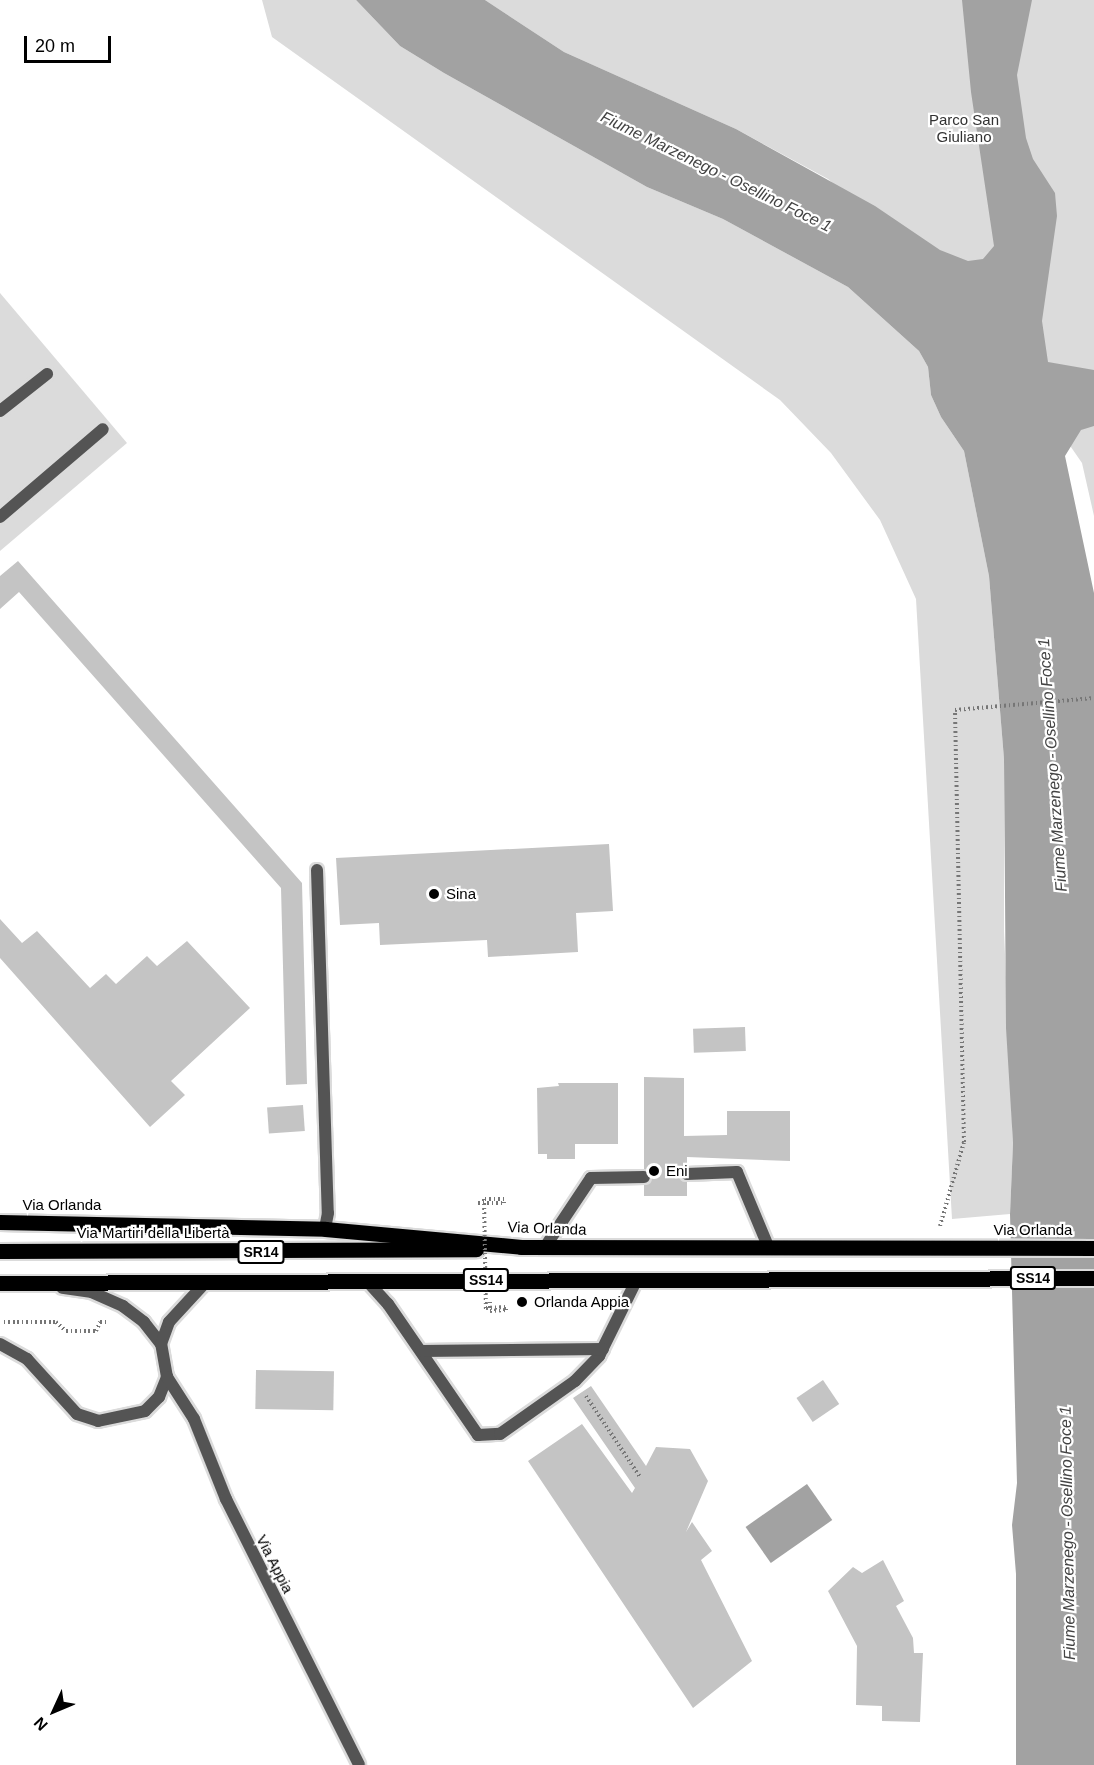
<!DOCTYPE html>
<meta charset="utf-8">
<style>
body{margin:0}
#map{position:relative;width:1094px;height:1765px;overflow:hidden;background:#fff;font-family:Arial,sans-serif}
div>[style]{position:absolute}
.green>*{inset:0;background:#dbdbdb}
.water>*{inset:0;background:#a2a2a2;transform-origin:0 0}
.building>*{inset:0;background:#c4c4c4;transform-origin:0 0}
.path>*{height:4px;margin-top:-2px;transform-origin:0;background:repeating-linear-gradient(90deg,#767676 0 1.5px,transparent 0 4.5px)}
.roads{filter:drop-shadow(2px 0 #dbdbdb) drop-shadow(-2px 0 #dbdbdb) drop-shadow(0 2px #dbdbdb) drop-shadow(0 -2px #dbdbdb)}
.service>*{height:12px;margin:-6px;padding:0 6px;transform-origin:6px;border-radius:6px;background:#545454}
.minor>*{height:12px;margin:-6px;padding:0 6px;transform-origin:6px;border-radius:6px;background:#545454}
.primary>*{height:15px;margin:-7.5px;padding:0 7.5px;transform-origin:7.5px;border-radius:7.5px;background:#000}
.path-bridge>*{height:4px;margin-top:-2px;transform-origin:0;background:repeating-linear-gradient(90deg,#767676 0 1.5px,transparent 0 4.5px)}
.dots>*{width:16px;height:16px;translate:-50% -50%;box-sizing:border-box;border:3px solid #fff;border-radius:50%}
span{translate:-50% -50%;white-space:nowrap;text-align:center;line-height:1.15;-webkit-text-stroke:4.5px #fff;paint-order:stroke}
.shield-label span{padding:2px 4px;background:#fff;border:2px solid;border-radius:4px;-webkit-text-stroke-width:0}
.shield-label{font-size:14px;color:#000;font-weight:700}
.park-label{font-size:15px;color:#323232}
.poi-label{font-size:15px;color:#000}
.left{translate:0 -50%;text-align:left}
.street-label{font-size:15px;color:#000}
.water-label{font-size:16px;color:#434343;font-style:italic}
.north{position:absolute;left:24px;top:1681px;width:60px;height:60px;-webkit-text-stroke:4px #fff;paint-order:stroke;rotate:226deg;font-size:16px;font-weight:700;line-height:24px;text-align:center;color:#000}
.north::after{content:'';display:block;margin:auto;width:21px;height:27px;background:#000;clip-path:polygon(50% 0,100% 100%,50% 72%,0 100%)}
.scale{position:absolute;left:24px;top:36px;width:87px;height:27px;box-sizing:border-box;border:3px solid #000;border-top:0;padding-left:8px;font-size:18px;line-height:21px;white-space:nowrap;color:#000;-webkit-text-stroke:4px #fff;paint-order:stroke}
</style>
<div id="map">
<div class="green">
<div style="clip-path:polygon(262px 0,356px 0,400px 46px,444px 73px,647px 187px,723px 219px,848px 287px,919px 351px,928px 367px,931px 395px,941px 417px,964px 451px,989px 576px,1004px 759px,1004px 931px,1013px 1143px,1010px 1214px,952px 1219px,916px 599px,880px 520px,831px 453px,780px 400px,272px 37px)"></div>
<div style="clip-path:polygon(485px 0,1094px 0,1094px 516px,1082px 463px,970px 301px,828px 179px,736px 129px,564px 52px)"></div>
<div style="clip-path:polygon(0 293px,127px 443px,0 551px)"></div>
</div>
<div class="water">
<div style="clip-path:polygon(356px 0,485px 0,564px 52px,736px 129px,875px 206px,940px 250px,968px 261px,983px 259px,994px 246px,971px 92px,962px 0,1032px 0,1017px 75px,1026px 138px,1033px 159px,1055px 193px,1057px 216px,1042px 321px,1048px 362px,1094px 370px,1094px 426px,1081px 430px,1065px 456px,1094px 593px,1094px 1765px,1016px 1765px,1016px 1574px,1012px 1525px,1017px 1483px,1010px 1214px,1013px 1143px,1006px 1028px,1004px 759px,989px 576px,964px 451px,941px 417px,931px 395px,928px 367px,919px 351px,848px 287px,723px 219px,647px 187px,444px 73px,400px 46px)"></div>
<div style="left:807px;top:1484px;width:44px;height:75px;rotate:55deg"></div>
</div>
<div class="building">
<div style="clip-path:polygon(18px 561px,302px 883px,307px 1084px,286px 1085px,281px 888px,19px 592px,0 609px,0 576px)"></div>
<div style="clip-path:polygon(609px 844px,613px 911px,576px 913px,578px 952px,488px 957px,487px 940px,380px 945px,379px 923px,340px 925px,336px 858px)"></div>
<div style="clip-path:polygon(0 919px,22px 943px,37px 931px,90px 988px,106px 974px,116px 984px,147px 956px,157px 966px,187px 941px,250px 1008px,171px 1081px,185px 1095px,150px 1127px,0 958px)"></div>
<div style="left:745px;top:1027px;width:24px;height:52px;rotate:88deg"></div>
<div style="clip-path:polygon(644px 1077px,684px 1078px,684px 1136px,727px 1135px,727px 1111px,790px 1111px,790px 1161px,687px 1157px,687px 1196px,644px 1196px)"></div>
<div style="clip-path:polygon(558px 1083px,618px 1083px,618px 1144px,575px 1144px,575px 1159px,547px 1159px,547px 1154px,538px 1154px,537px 1088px,559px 1086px)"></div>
<div style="left:303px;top:1105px;width:26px;height:36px;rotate:86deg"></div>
<div style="left:256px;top:1370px;width:78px;height:39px;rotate:1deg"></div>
<div style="left:823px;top:1380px;width:29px;height:32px;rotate:56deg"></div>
<div style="clip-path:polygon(591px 1386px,646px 1466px,656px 1447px,690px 1449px,708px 1481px,686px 1532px,692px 1522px,712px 1551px,701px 1560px,752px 1661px,693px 1708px,528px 1461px,582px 1424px,632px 1493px,635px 1488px,573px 1398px)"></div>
<div style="clip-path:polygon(883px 1560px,904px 1601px,896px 1606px,913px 1638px,914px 1653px,923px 1653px,920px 1722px,882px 1721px,882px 1706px,856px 1705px,857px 1646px,828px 1591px,853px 1567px,862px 1573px)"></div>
</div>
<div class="path">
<div style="left:478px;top:1203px;width:26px"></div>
<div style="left:504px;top:1203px;width:4px;rotate:-90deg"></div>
<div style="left:504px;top:1199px;width:20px;rotate:180deg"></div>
<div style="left:940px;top:1226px;width:87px;rotate:-74.1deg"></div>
<div style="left:964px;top:1142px;width:432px;rotate:-91.2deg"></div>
<div style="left:955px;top:710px;width:140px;rotate:-4.9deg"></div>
<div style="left:490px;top:1302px;width:9px;rotate:90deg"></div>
<div style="left:490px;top:1311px;width:16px;rotate:-4deg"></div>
<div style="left:506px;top:1310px;width:3px;rotate:-90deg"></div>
<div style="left:4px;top:1322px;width:52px"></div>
<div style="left:56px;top:1322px;width:13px;rotate:42deg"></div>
<div style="left:66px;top:1331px;width:30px"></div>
<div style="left:96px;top:1331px;width:10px;rotate:-66deg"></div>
<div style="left:100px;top:1322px;width:7px"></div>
<div style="left:586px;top:1396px;width:97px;rotate:56.3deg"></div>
</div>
<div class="roads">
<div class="service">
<div style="left:0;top:411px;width:60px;rotate:-38.2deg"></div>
<div style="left:0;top:517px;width:135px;rotate:-40.5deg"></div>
<div style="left:317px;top:870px;width:343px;rotate:88.2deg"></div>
<div style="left:328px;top:1213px;width:16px;rotate:101deg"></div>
<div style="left:687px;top:1174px;width:50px;rotate:-2.3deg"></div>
<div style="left:737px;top:1172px;width:80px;rotate:67.3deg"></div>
<div style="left:545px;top:1247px;width:83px;rotate:-56.3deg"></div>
<div style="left:591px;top:1178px;width:53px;rotate:-1.1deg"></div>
<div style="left:368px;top:1282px;width:30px;rotate:48deg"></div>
<div style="left:388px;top:1304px;width:159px;rotate:55.5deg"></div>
<div style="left:478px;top:1435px;width:22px;rotate:-3deg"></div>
<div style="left:500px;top:1434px;width:92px;rotate:-35.2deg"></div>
<div style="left:575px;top:1381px;width:35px;rotate:-46deg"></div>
<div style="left:599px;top:1356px;width:86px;rotate:-63.7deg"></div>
<div style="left:421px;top:1351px;width:182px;rotate:-0.6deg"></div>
</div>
<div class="minor">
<div style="left:0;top:1344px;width:31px;rotate:29deg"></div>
<div style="left:27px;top:1359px;width:74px;rotate:47.7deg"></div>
<div style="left:77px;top:1414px;width:22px;rotate:18deg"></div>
<div style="left:98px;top:1421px;width:48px;rotate:-12deg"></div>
<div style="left:145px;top:1411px;width:20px;rotate:-45deg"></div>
<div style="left:159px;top:1397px;width:22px;rotate:-68deg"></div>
<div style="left:167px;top:1377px;width:34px;rotate:-100deg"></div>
<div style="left:161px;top:1344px;width:28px;rotate:-128deg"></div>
<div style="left:144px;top:1322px;width:26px;rotate:-143deg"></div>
<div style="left:123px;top:1306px;width:34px;rotate:-156deg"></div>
<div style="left:92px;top:1292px;width:30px;rotate:-172deg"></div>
<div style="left:161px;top:1344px;width:23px;rotate:-70deg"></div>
<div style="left:169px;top:1322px;width:53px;rotate:-47.3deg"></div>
<div style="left:167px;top:1377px;width:50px;rotate:57.3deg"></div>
<div style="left:194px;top:1419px;width:86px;rotate:68.2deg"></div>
<div style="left:226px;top:1499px;width:297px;rotate:63.4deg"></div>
</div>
<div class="primary">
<div style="left:0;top:1222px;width:325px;rotate:1.2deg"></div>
<div style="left:325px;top:1229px;width:197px;rotate:5.2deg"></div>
<div style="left:521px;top:1247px;width:573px;rotate:0.1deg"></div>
<div style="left:0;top:1251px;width:476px;rotate:-0.2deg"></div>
<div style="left:0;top:1283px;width:1094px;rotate:-0.26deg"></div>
</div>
</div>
<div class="path-bridge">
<div style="left:484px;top:1199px;width:111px;rotate:89deg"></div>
<div style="left:486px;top:1308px;width:20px;rotate:-3deg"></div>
</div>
<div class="dots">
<div style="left:434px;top:894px;background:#000"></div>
<div style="left:654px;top:1171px;background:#000"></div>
<div style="left:522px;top:1302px;background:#000"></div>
</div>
<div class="shield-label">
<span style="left:261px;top:1252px">SR14</span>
<span style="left:1033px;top:1278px">SS14</span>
<span style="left:486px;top:1280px">SS14</span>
</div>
<div class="park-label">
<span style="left:964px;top:128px">Parco San<br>Giuliano</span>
</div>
<div class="poi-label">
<span class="left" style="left:446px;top:894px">Sina</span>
<span class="left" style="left:666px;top:1171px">Eni</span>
<span class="left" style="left:534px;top:1302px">Orlanda Appia</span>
</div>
<div class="street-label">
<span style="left:62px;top:1205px">Via Orlanda</span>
<span style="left:547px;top:1228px;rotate:2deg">Via Orlanda</span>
<span style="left:1033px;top:1230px">Via Orlanda</span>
<span style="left:153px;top:1233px">Via Martiri della Libertà</span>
<span style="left:275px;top:1564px;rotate:63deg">Via Appia</span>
</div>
<div class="water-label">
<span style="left:716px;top:172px;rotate:26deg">Fiume Marzenego - Osellino Foce 1</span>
<span style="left:1053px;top:765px;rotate:-94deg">Fiume Marzenego - Osellino Foce 1</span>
<span style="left:1068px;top:1533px;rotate:-91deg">Fiume Marzenego - Osellino Foce 1</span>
</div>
<div class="north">N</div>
<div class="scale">20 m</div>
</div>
